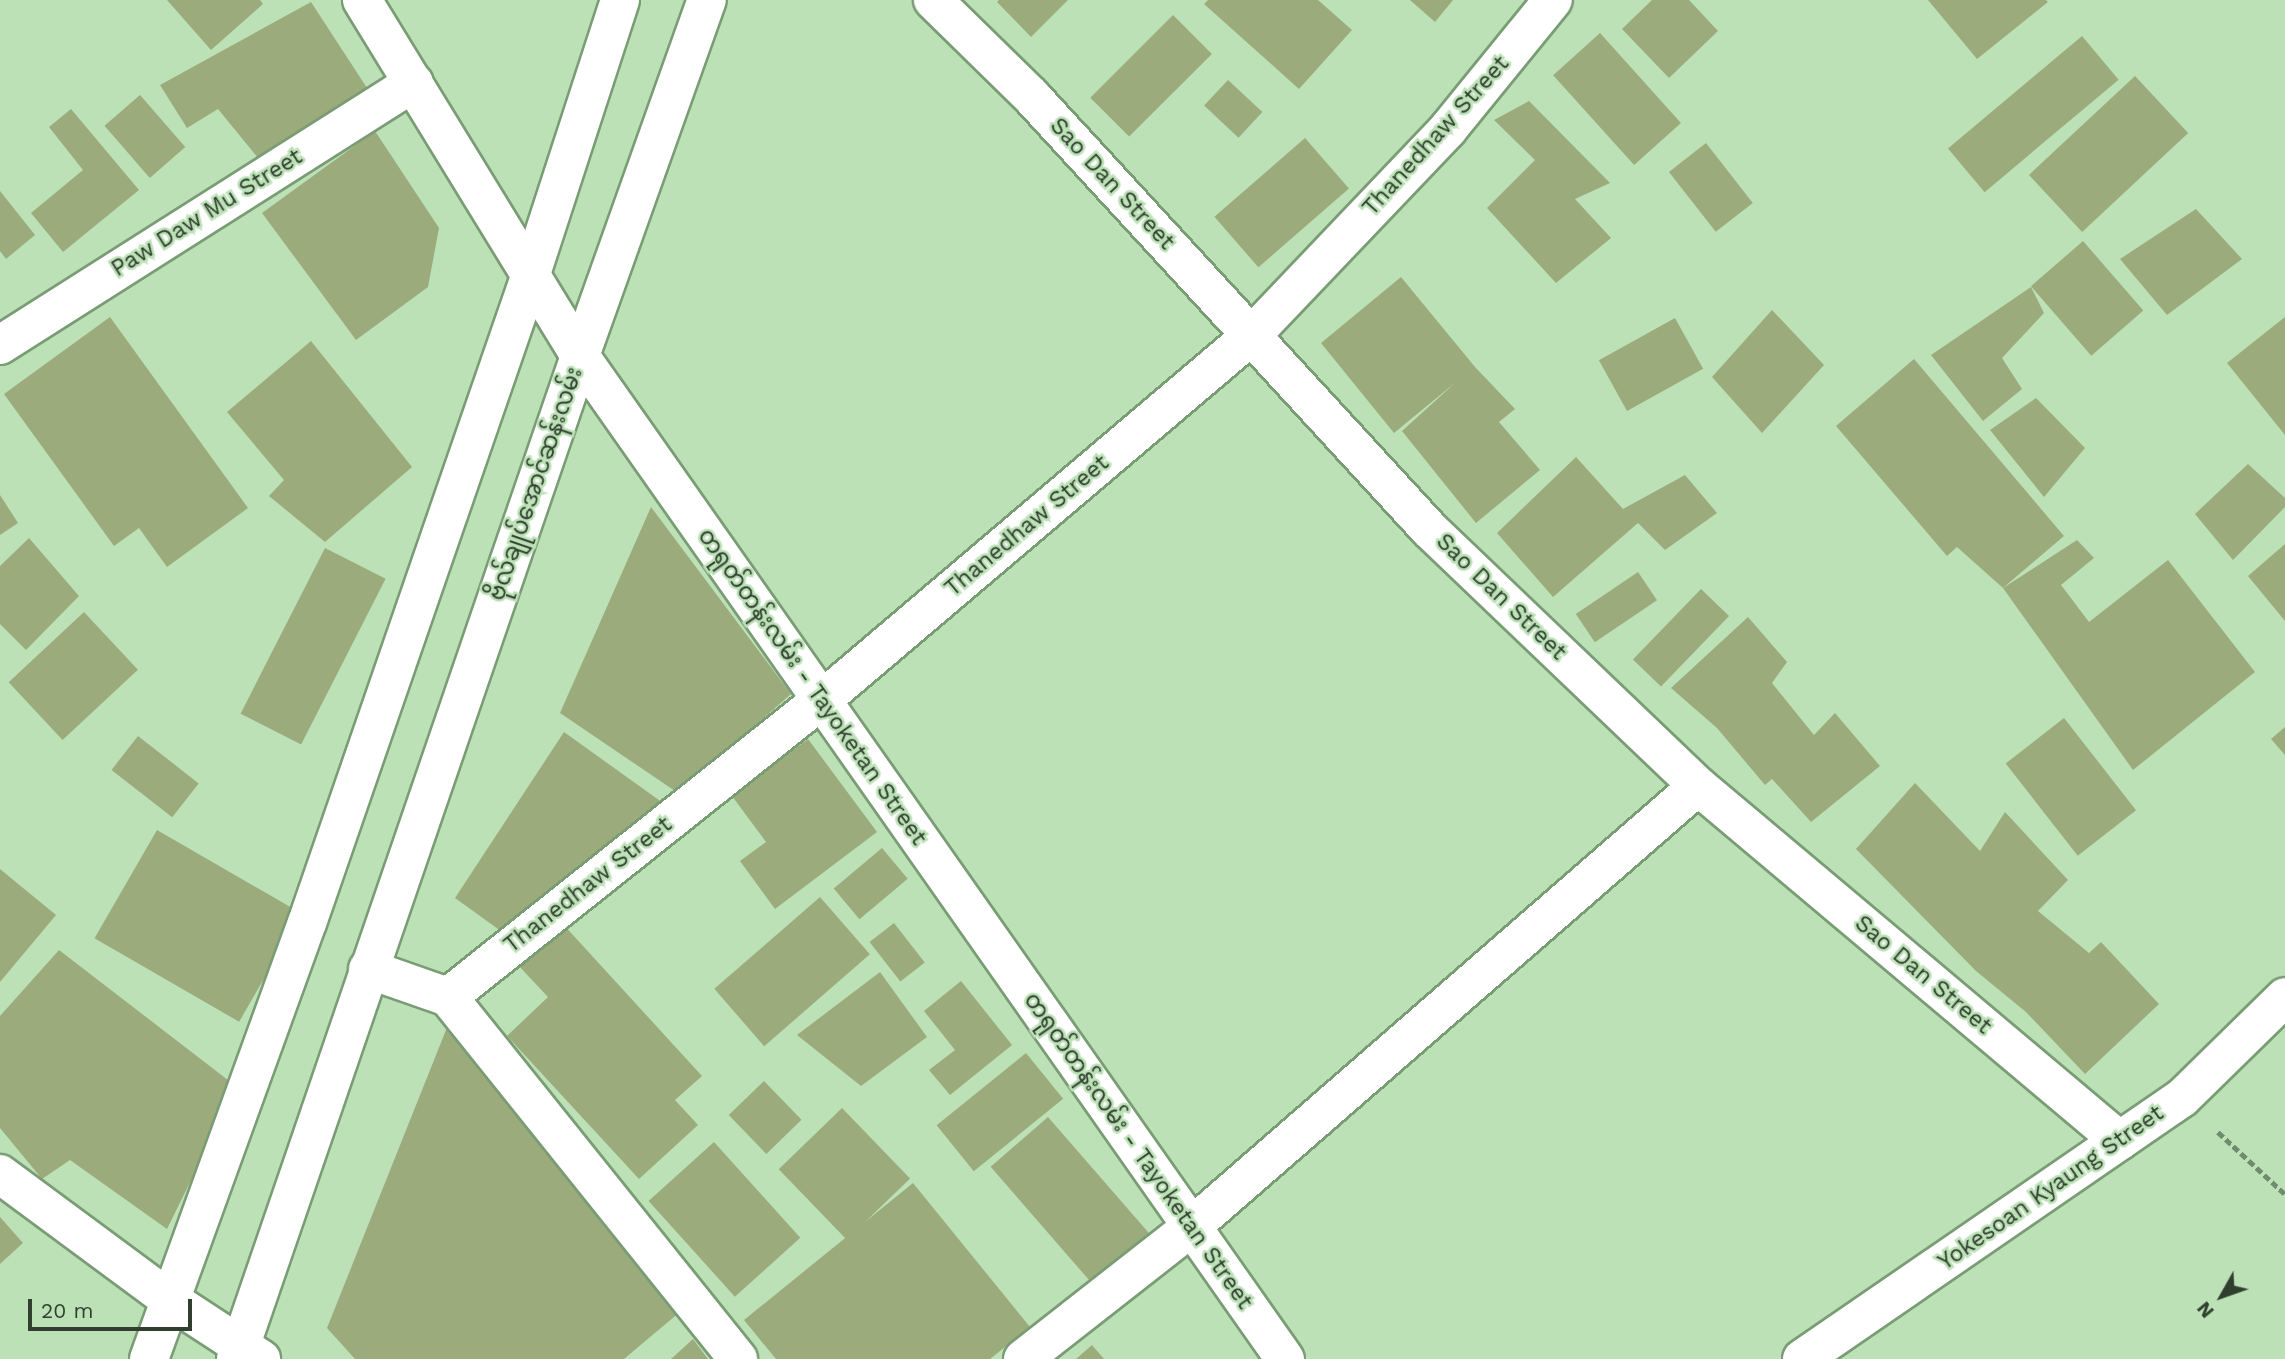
<!DOCTYPE html>
<meta charset="utf-8">
<style>
body{margin:0}
#map{position:relative;width:2285px;height:1359px;overflow:hidden;background:#bce1b7;font-family:"Work Sans","Noto Sans Myanmar",sans-serif}
div>[style]{position:absolute}
.building>*{inset:0;background:#9cab7b;transform-origin:0 0}
.path>*{height:4.5px;margin-top:-2.25px;transform-origin:0;background:repeating-linear-gradient(90deg,#718b6e 0 7px,transparent 0 10.5px)}
.roads{filter:drop-shadow(2px 0 #7a9c75) drop-shadow(-2px 0 #7a9c75) drop-shadow(0 2px #7a9c75) drop-shadow(0 -2px #7a9c75)}
.street>*{height:38px;margin:-19px;padding:0 19px;transform-origin:19px;border-radius:19px;background:#fff}
.highway>*{height:38px;margin:-19px;padding:0 19px;transform-origin:19px;border-radius:19px;background:#fff}
span{translate:-50% -50%;white-space:nowrap;text-align:center;line-height:1.15;-webkit-text-stroke:5px #bce1b7;paint-order:stroke}
.street-label{font-size:23px;color:#303f2e}
.north{position:absolute;left:2187px;top:1261px;width:70px;height:70px;-webkit-text-stroke:5px #bce1b7;paint-order:stroke;rotate:230deg;font-size:19px;font-weight:700;line-height:28px;text-align:center;color:#303f2e}
.north::after{content:'';display:block;margin:auto;width:24px;height:32px;background:#303f2e;clip-path:polygon(50% 0,100% 100%,50% 72%,0 100%)}
.scale{position:absolute;left:28px;top:1299px;width:164px;height:32px;box-sizing:border-box;border:4px solid #303f2e;border-top:0;padding-left:9px;font-size:21px;line-height:24px;white-space:nowrap;color:#303f2e;-webkit-text-stroke:5px #bce1b7;paint-order:stroke}
</style>
<div id="map">
<div class="building">
<div style="clip-path:polygon(167px 0,260px 0,263px 4px,211px 50px)"></div>
<div style="clip-path:polygon(999px 0,1068px 0,1031px 37px,997px 2px)"></div>
<div style="clip-path:polygon(1208px 0,1318px 0,1352px 30px,1299px 89px,1204px 4px)"></div>
<div style="clip-path:polygon(1410px 0,1453px 0,1435px 22px)"></div>
<div style="clip-path:polygon(1652px 0,1689px 0,1718px 31px,1669px 78px,1622px 29px)"></div>
<div style="clip-path:polygon(1928px 0,2046px 0,2048px 2px,1977px 59px)"></div>
<div style="clip-path:polygon(311px 2px,369px 91px,263px 164px,218px 109px,187px 128px,160px 85px)"></div>
<div style="left:1173px;top:15px;width:55px;height:117px;rotate:45deg"></div>
<div style="left:1600px;top:33px;width:121px;height:63px;rotate:48deg"></div>
<div style="left:2082px;top:36px;width:57px;height:175px;rotate:50deg"></div>
<div style="left:2135px;top:76px;width:78px;height:145px;rotate:47deg"></div>
<div style="left:1228px;top:80px;width:47px;height:35px;rotate:43deg"></div>
<div style="left:140px;top:95px;width:69px;height:47px;rotate:49deg"></div>
<div style="clip-path:polygon(1529px 101px,1610px 183px,1575px 199px,1611px 238px,1556px 283px,1487px 208px,1535px 160px,1494px 120px)"></div>
<div style="clip-path:polygon(71px 109px,139px 190px,63px 252px,31px 213px,83px 170px,49px 127px)"></div>
<div style="clip-path:polygon(375px 131px,439px 228px,428px 287px,356px 340px,262px 213px)"></div>
<div style="left:1305px;top:138px;width:67px;height:120px;rotate:49deg"></div>
<div style="left:1706px;top:143px;width:76px;height:47px;rotate:52deg"></div>
<div style="clip-path:polygon(0 191px,35px 235px,6px 259px,0 251px)"></div>
<div style="clip-path:polygon(2196px 209px,2242px 259px,2167px 315px,2120px 259px)"></div>
<div style="left:2083px;top:241px;width:92px;height:69px;rotate:49deg"></div>
<div style="clip-path:polygon(1401px 277px,1475px 367px,1515px 409px,1499px 422px,1540px 470px,1476px 523px,1402px 431px,1456px 382px,1394px 433px,1321px 343px)"></div>
<div style="clip-path:polygon(2031px 287px,2044px 313px,2002px 358px,2022px 389px,1983px 421px,1931px 355px)"></div>
<div style="clip-path:polygon(1772px 310px,1824px 365px,1762px 433px,1712px 377px)"></div>
<div style="clip-path:polygon(110px 317px,248px 508px,167px 567px,139px 528px,114px 546px,4px 394px)"></div>
<div style="clip-path:polygon(2285px 317px,2285px 435px,2227px 363px)"></div>
<div style="left:1675px;top:318px;width:58px;height:87px;rotate:61deg"></div>
<div style="clip-path:polygon(311px 341px,412px 467px,325px 542px,269px 496px,284px 480px,227px 412px)"></div>
<div style="clip-path:polygon(1914px 359px,2064px 536px,2003px 588px,1957px 547px,1947px 556px,1836px 426px)"></div>
<div style="clip-path:polygon(2036px 398px,2085px 448px,2044px 497px,1990px 430px)"></div>
<div style="clip-path:polygon(1576px 457px,1623px 509px,1685px 475px,1717px 513px,1665px 550px,1638px 523px,1553px 597px,1497px 533px)"></div>
<div style="clip-path:polygon(2248px 464px,2285px 498px,2285px 507px,2233px 560px,2195px 514px)"></div>
<div style="clip-path:polygon(0 495px,18px 523px,0 535px)"></div>
<div style="clip-path:polygon(651px 507px,791px 694px,678px 793px,560px 713px)"></div>
<div style="clip-path:polygon(29px 538px,79px 596px,26px 650px,0 624px,0 566px)"></div>
<div style="clip-path:polygon(2077px 540px,2094px 558px,2061px 585px,2089px 622px,2168px 560px,2255px 672px,2133px 770px,2003px 588px)"></div>
<div style="clip-path:polygon(2285px 544px,2285px 621px,2248px 576px)"></div>
<div style="left:325px;top:548px;width:68px;height:186px;rotate:27deg"></div>
<div style="left:1638px;top:572px;width:34px;height:75px;rotate:56deg"></div>
<div style="left:1701px;top:589px;width:39px;height:98px;rotate:44deg"></div>
<div style="left:84px;top:612px;width:79px;height:103px;rotate:47deg"></div>
<div style="clip-path:polygon(1748px 617px,1787px 662px,1772px 683px,1814px 735px,1835px 713px,1880px 766px,1811px 822px,1772px 779px,1765px 785px,1717px 728px,1671px 688px)"></div>
<div style="left:2064px;top:718px;width:117px;height:74px;rotate:52deg"></div>
<div style="clip-path:polygon(2285px 727px,2285px 755px,2271px 739px)"></div>
<div style="clip-path:polygon(564px 732px,663px 803px,505px 934px,455px 898px)"></div>
<div style="left:138px;top:736px;width:77px;height:43px;rotate:38deg"></div>
<div style="clip-path:polygon(808px 739px,877px 832px,775px 909px,740px 861px,766px 842px,732px 796px)"></div>
<div style="clip-path:polygon(1915px 783px,1980px 851px,2005px 812px,2068px 880px,2038px 911px,2089px 953px,2101px 942px,2159px 1004px,2085px 1074px,2026px 1012px,1976px 971px,1856px 849px)"></div>
<div style="left:157px;top:830px;width:167px;height:125px;rotate:30deg"></div>
<div style="left:882px;top:848px;width:40px;height:63px;rotate:50deg"></div>
<div style="clip-path:polygon(0 869px,56px 915px,0 982px)"></div>
<div style="left:820px;top:897px;width:76px;height:140px;rotate:49deg"></div>
<div style="clip-path:polygon(562px 923px,702px 1076px,675px 1100px,698px 1125px,639px 1179px,507px 1036px,548px 997px,517px 964px)"></div>
<div style="left:894px;top:923px;width:50px;height:31px;rotate:52deg"></div>
<div style="clip-path:polygon(59px 950px,237px 1087px,167px 1229px,70px 1160px,42px 1179px,0 1128px,0 1016px)"></div>
<div style="clip-path:polygon(880px 972px,927px 1037px,861px 1086px,797px 1035px)"></div>
<div style="clip-path:polygon(961px 981px,1012px 1045px,950px 1095px,929px 1070px,955px 1050px,924px 1011px)"></div>
<div style="clip-path:polygon(448px 1025px,687px 1306px,624px 1359px,355px 1359px,327px 1328px)"></div>
<div style="left:1026px;top:1053px;width:59px;height:115px;rotate:51deg"></div>
<div style="left:764px;top:1081px;width:54px;height:49px;rotate:46deg"></div>
<div style="left:842px;top:1108px;width:98px;height:88px;rotate:46deg"></div>
<div style="left:1048px;top:1117px;width:159px;height:76px;rotate:49deg"></div>
<div style="left:714px;top:1142px;width:129px;height:88px;rotate:48deg"></div>
<div style="clip-path:polygon(913px 1183px,1030px 1327px,990px 1359px,776px 1359px,744px 1320px)"></div>
<div style="clip-path:polygon(0 1217px,23px 1243px,0 1264px)"></div>
<div style="clip-path:polygon(693px 1339px,708px 1359px,671px 1359px)"></div>
<div style="clip-path:polygon(1092px 1345px,1104px 1359px,1076px 1359px)"></div>
</div>
<div class="path">
<div style="left:2218px;top:1132px;width:91px;rotate:42.8deg"></div>
</div>
<div class="roads">
<div class="street">
<div style="left:362px;top:0;width:417px;rotate:58.5deg"></div>
<div style="left:580px;top:356px;width:1226px;rotate:54.9deg"></div>
<div style="left:933px;top:0;width:137px;rotate:44.4deg"></div>
<div style="left:1031px;top:96px;width:588px;rotate:47.41deg"></div>
<div style="left:1429px;top:529px;width:372px;rotate:43.7deg"></div>
<div style="left:1698px;top:786px;width:551px;rotate:40.07deg"></div>
<div style="left:0;top:345px;width:490px;rotate:-32.4deg"></div>
<div style="left:368px;top:969px;width:85px;rotate:19.3deg"></div>
<div style="left:448px;top:997px;width:464px;rotate:51.3deg"></div>
<div style="left:448px;top:997px;width:478px;rotate:-38.5deg"></div>
<div style="left:822px;top:700px;width:564px;rotate:-40.33deg"></div>
<div style="left:1252px;top:335px;width:284px;rotate:-46.4deg"></div>
<div style="left:1448px;top:129px;width:166px;rotate:-50.9deg"></div>
<div style="left:0;top:1174px;width:210px;rotate:36.5deg"></div>
<div style="left:169px;top:1299px;width:110px;rotate:33.1deg"></div>
<div style="left:1023px;top:1359px;width:212px;rotate:-38.1deg"></div>
<div style="left:1190px;top:1228px;width:673px;rotate:-41.03deg"></div>
<div style="left:1802px;top:1359px;width:461px;rotate:-34.5deg"></div>
<div style="left:2182px;top:1098px;width:144px;rotate:-44.4deg"></div>
</div>
<div class="highway">
<div style="left:149px;top:1359px;width:464px;rotate:-70.1deg"></div>
<div style="left:307px;top:923px;width:687px;rotate:-70.96deg"></div>
<div style="left:531px;top:274px;width:288px;rotate:-72deg"></div>
<div style="left:236px;top:1359px;width:1060px;rotate:-71.07deg"></div>
<div style="left:580px;top:356px;width:378px;rotate:-70.4deg"></div>
</div>
</div>
<div class="street-label">
<span style="left:1436px;top:136px;rotate:-48deg">Thanedhaw Street</span>
<span style="left:1112px;top:184px;rotate:47deg">Sao Dan Street</span>
<span style="left:207px;top:213px;rotate:-32deg">Paw Daw Mu Street</span>
<span style="left:536px;top:484px;rotate:-71deg">ဗိုလ်ချုပ်အောင်ဆန်းလမ်း</span>
<span style="left:1027px;top:526px;rotate:-40deg">Thanedhaw Street</span>
<span style="left:1501px;top:597px;rotate:44deg">Sao Dan Street</span>
<span style="left:812px;top:687px;rotate:55deg">တရုတ်တန်းလမ်း - Tayoketan Street</span>
<span style="left:588px;top:885px;rotate:-38deg">Thanedhaw Street</span>
<span style="left:1923px;top:975px;rotate:40deg">Sao Dan Street</span>
<span style="left:1138px;top:1151px;rotate:55deg">တရုတ်တန်းလမ်း - Tayoketan Street</span>
<span style="left:2051px;top:1188px;rotate:-35deg">Yokesoan Kyaung Street</span>
</div>
<div class="north">N</div>
<div class="scale">20 m</div>
</div>
